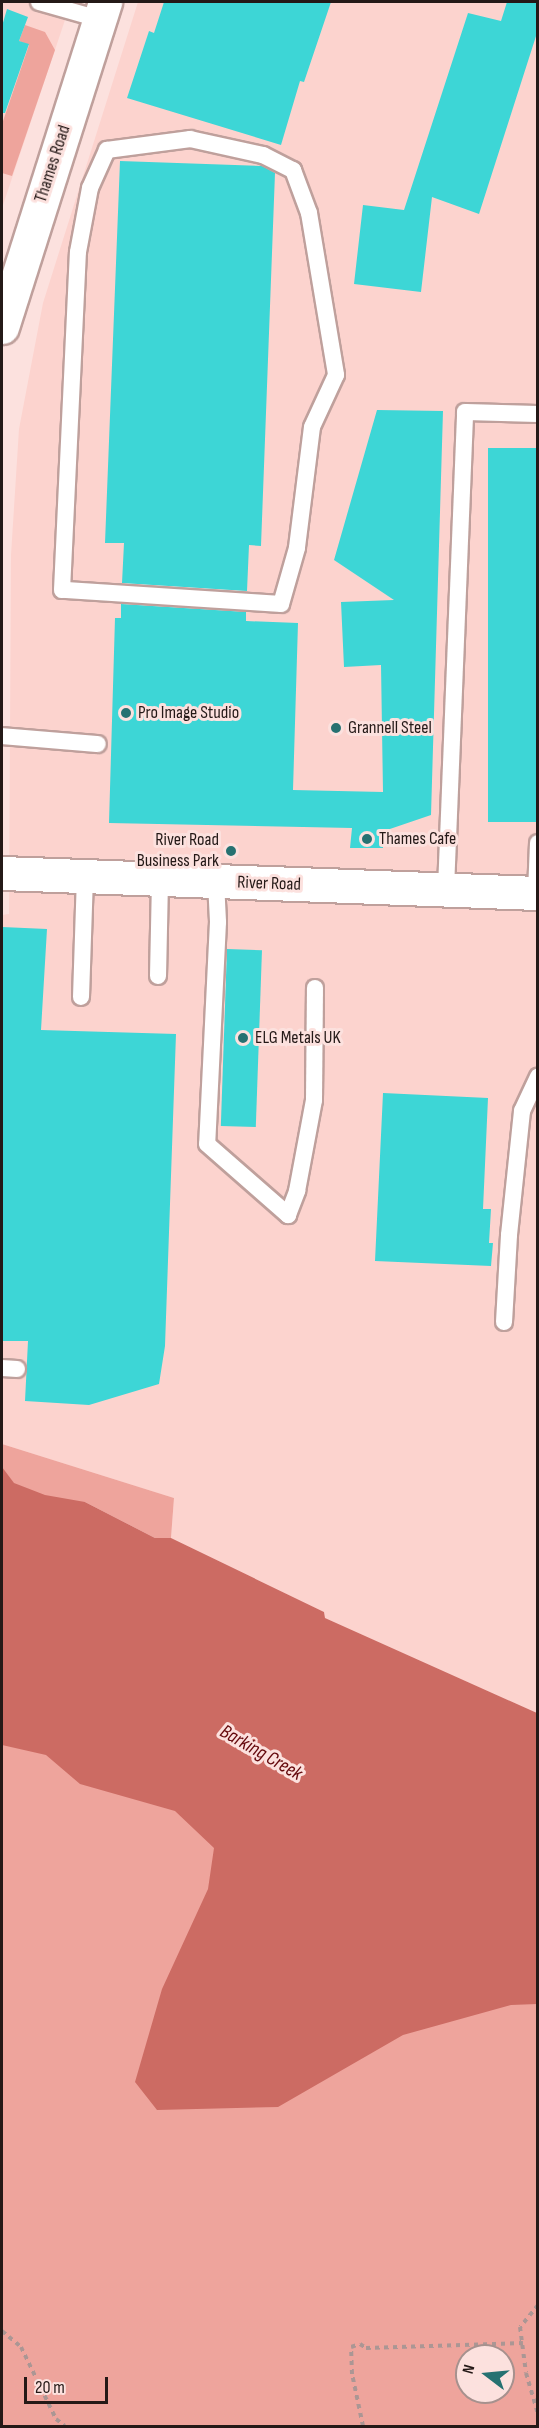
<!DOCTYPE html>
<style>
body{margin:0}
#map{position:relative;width:539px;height:2428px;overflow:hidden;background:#fce1de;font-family:"Sofia Sans Condensed",sans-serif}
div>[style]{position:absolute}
.built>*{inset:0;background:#fcd3ce}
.green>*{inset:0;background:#eea49c}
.water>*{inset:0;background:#cc6b63}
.building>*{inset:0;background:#3dd6d6;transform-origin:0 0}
.path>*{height:4px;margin-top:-2px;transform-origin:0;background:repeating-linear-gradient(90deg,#ab9694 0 4.5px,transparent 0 9px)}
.roads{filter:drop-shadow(2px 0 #bfa09c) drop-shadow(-2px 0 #bfa09c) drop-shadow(0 2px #bfa09c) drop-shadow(0 -2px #bfa09c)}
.service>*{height:16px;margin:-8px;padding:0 8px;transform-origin:8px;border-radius:8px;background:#fff}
.minor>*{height:33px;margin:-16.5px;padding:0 16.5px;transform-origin:16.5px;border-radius:16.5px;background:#fff}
.tertiary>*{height:33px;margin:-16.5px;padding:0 16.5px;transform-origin:16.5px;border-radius:16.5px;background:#fff}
.dots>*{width:16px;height:16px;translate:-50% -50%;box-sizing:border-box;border:3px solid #fce1de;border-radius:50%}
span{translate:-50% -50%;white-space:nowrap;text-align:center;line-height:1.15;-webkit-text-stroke:6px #fce1de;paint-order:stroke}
.street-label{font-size:18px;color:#241917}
.poi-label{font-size:18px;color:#241917}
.left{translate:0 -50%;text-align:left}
.right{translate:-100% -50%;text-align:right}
.water-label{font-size:20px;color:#64090d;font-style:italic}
.frame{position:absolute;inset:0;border:3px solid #241917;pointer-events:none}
.north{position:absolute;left:455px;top:2344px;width:60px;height:60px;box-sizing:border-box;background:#fce1de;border:2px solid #a6918e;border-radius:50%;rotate:286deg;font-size:16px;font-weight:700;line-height:24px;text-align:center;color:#241917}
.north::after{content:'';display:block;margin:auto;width:21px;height:27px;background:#267171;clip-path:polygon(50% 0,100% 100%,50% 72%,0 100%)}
.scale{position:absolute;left:24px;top:2377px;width:84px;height:27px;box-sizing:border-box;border:3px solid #241917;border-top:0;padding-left:8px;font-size:18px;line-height:21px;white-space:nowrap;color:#241917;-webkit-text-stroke:4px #fce1de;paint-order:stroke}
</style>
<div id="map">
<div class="built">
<div style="clip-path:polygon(2px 2px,71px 2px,2px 208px)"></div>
<div style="clip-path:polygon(138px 2px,537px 2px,537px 1713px,325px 1618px,324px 1612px,171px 1538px,174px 1498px,2px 1444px,2px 915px,9px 914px,11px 555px,19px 429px,43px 303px)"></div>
</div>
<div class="green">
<div style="clip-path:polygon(25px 25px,45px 32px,55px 50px,12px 176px,2px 173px,2px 124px,29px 45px,19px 41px)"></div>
<div style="clip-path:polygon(2px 1444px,174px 1498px,171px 1538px,155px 1538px,85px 1502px,2px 1519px)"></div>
<div style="clip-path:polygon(evenodd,2px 1668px,537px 1941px,537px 2426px,2px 2426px,2px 1668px,467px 2356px,503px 2356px,503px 2392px,467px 2392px,467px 2356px)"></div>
</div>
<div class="water">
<div style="clip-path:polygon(2px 1467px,14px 1483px,45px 1495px,85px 1502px,155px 1538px,171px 1538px,324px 1612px,325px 1618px,537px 1713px,537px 2004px,511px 2005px,403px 2035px,278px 2107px,157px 2110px,135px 2082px,162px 1989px,208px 1889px,214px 1848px,175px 1811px,80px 1784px,46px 1755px,2px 1745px)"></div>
</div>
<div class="building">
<div style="clip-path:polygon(164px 2px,331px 2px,304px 82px,300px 81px,281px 145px,127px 98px,149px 31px,154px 33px)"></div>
<div style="clip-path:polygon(507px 2px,537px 2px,537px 33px,479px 214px,432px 197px,421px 292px,354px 284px,363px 205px,404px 210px,468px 13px,501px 21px)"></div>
<div style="clip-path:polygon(7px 9px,28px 17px,19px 41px,29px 44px,5px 113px,2px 113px,2px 26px)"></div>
<div style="clip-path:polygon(120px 161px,262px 166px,275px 173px,261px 546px,249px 545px,247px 591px,122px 583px,124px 543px,105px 543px)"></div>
<div style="clip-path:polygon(377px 410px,443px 411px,431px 815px,384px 831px,383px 848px,350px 848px,352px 828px,109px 823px,115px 618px,121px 618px,121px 604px,246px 612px,246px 621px,298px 623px,293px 790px,383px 792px,381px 665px,344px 667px,341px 602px,394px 600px,334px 560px)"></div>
<div style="left:488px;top:448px;width:49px;height:374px"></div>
<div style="clip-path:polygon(2px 927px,47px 929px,41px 1030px,176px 1034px,165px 1346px,159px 1384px,89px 1405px,25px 1401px,28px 1341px,2px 1341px)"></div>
<div style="left:227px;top:949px;width:35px;height:177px;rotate:2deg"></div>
<div style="clip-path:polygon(383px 1093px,488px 1098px,483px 1209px,491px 1209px,489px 1243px,493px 1243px,491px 1266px,375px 1261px)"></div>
</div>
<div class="path">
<div style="left:538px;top:2305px;width:28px;rotate:129deg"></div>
<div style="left:520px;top:2327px;width:46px;rotate:82.6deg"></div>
<div style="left:526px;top:2373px;width:43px;rotate:73.7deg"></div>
<div style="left:2px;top:2331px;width:25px;rotate:40deg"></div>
<div style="left:21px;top:2347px;width:80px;rotate:64.1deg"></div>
<div style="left:56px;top:2419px;width:11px;rotate:38deg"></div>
<div style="left:363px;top:2426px;width:53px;rotate:-101.9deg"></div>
<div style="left:352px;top:2374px;width:27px;rotate:-92deg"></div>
<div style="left:351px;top:2347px;width:9px;rotate:-18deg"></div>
<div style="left:360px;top:2344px;width:7px;rotate:34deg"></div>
<div style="left:366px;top:2348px;width:157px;rotate:-1.8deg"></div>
</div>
<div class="roads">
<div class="service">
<div style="left:39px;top:2px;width:62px;rotate:15.8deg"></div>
<div style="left:190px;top:139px;width:75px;rotate:12.4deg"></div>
<div style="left:263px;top:155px;width:34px;rotate:27deg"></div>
<div style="left:293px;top:170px;width:46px;rotate:69.6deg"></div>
<div style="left:309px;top:213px;width:164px;rotate:80.5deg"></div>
<div style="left:336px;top:375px;width:57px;rotate:114.8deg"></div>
<div style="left:312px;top:427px;width:122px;rotate:97.1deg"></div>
<div style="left:297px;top:548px;width:58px;rotate:105.9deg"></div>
<div style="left:281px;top:604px;width:219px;rotate:-176.3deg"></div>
<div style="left:62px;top:590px;width:338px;rotate:-87.3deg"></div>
<div style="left:78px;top:252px;width:65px;rotate:-79.4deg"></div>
<div style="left:90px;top:188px;width:42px;rotate:-65.9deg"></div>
<div style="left:107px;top:150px;width:84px;rotate:-7.5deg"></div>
<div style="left:2px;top:736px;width:96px;rotate:4.8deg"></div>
<div style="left:216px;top:882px;width:40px;rotate:87.1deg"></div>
<div style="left:218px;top:922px;width:222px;rotate:92.8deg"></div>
<div style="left:207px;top:1144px;width:108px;rotate:41.2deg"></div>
<div style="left:288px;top:1215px;width:26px;rotate:-69deg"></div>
<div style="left:297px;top:1191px;width:93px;rotate:-79.4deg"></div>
<div style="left:314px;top:1100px;width:112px;rotate:-89.5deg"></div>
<div style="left:446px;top:889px;width:477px;rotate:-87.7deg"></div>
<div style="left:465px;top:412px;width:73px;rotate:1.6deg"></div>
<div style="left:536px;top:893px;width:50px;rotate:-87.7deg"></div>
<div style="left:158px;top:976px;width:97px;rotate:-88.8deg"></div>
<div style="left:81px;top:997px;width:121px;rotate:-88.1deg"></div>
<div style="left:504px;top:1322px;width:87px;rotate:-86.7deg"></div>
<div style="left:509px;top:1235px;width:125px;rotate:-84deg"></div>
<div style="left:522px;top:1111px;width:38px;rotate:-65deg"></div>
<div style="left:2px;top:1368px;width:15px;rotate:4deg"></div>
</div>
<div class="minor">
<div style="left:2px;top:327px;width:341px;rotate:-72.4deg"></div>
</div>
<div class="tertiary">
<div style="left:2px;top:873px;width:536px;rotate:2.14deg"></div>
</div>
</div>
<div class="dots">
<div style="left:126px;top:713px;background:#267171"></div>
<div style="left:336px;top:728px;background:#267171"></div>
<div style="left:367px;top:839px;background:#267171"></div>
<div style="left:231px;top:851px;background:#267171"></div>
<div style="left:243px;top:1038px;background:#267171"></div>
</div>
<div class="street-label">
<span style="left:53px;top:164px;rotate:-72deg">Thames Road</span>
<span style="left:269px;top:884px;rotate:2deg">River Road</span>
</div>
<div class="poi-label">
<span class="left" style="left:138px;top:713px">Pro Image Studio</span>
<span class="left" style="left:348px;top:728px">Grannell Steel</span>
<span class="left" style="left:379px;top:839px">Thames Cafe</span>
<span class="right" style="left:219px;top:851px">River Road<br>Business Park</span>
<span class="left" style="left:255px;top:1038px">ELG Metals UK</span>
</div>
<div class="water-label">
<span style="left:261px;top:1753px;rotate:30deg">Barking Creek</span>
</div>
<div class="frame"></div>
<div class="north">N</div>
<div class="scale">20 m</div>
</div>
